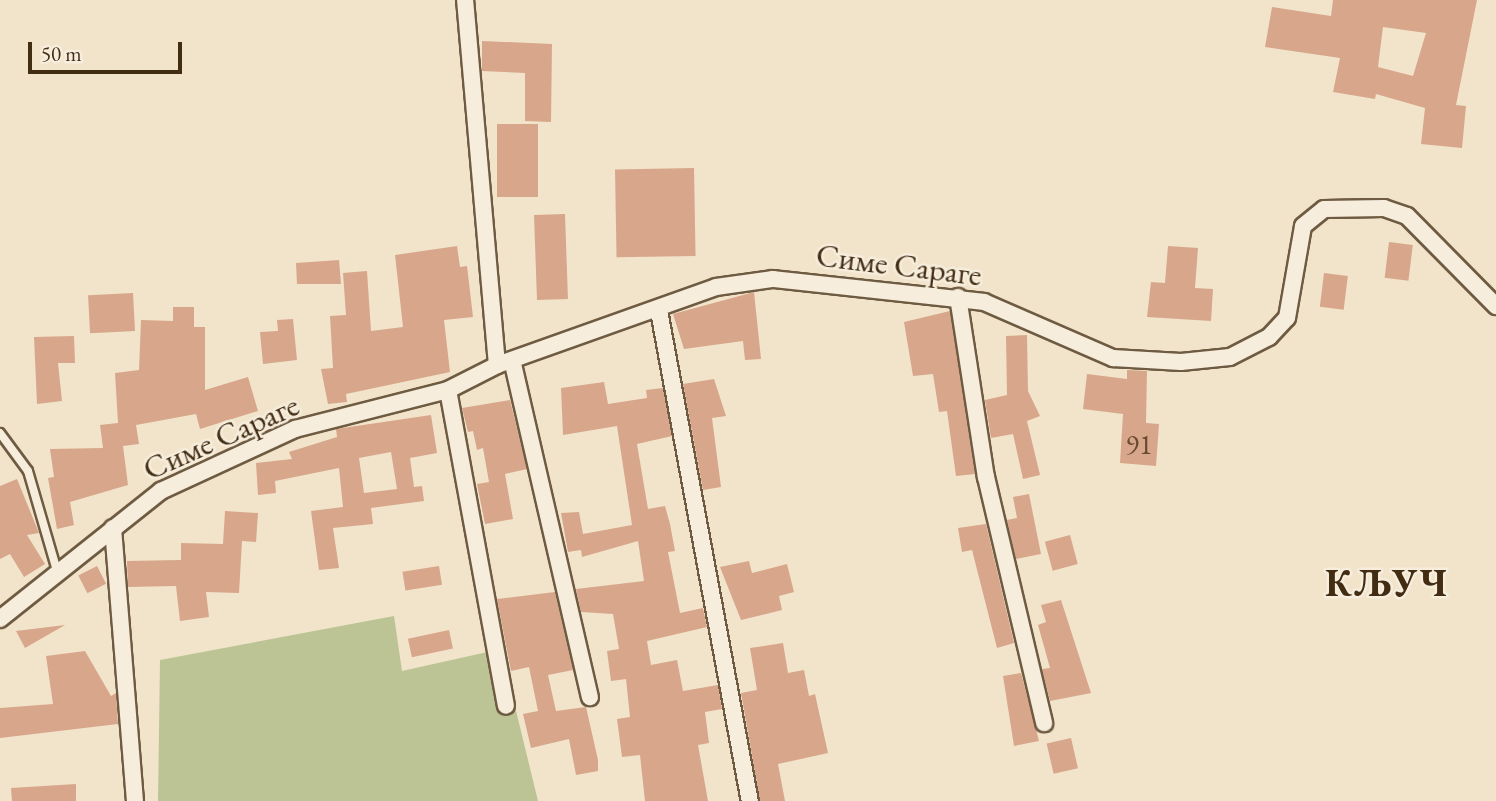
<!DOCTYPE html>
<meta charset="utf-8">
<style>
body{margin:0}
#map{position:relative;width:1496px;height:801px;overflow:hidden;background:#f1e4ca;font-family:"EB Garamond",serif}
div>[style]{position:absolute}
.green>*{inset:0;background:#bcc495}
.building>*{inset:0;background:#d8a68b;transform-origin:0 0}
.roads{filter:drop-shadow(2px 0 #6e5b41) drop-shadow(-2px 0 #6e5b41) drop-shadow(0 2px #6e5b41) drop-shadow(0 -2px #6e5b41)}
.lane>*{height:8px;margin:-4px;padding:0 4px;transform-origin:4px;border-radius:4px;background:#f6eddd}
.street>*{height:16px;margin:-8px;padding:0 8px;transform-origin:8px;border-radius:8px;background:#f6eddd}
span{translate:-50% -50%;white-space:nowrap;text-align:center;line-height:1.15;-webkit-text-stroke:5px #f6eddd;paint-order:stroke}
.number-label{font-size:28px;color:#684b31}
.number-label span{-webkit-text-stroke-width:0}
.street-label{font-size:32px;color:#422d13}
.district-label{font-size:38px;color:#422d13;font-weight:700;letter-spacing:2px}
.scale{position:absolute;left:28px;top:42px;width:154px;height:32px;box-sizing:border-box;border:4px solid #422d13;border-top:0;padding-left:9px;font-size:21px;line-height:24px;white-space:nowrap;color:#422d13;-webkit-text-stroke:5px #f6eddd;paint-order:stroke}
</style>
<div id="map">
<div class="green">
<div style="clip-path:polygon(394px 616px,402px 671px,501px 649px,538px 801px,158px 801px,160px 660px)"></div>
</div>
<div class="building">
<div style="clip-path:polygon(evenodd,1333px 0,1477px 0,1456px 105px,1466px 106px,1462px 148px,1421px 144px,1425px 108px,1376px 94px,1375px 99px,1333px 92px,1340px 58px,1265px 47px,1272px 7px,1331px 16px,1333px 0,1383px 27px,1426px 33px,1413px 76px,1378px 67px,1383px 27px)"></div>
<div style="clip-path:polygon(482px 41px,552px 44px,551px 122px,525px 121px,525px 73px,482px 71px)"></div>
<div style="left:497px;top:124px;width:41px;height:73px"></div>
<div style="left:694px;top:168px;width:88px;height:79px;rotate:89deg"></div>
<div style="left:565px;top:214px;width:85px;height:31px;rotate:88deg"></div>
<div style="left:1389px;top:242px;width:24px;height:36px;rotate:7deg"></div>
<div style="clip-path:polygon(457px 246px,460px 267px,467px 266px,473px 317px,444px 320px,450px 372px,346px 394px,347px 402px,328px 404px,321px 369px,333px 368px,330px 316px,346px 315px,343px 273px,367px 271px,371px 331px,403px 327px,395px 255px)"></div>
<div style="clip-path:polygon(1168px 246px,1198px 248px,1195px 288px,1213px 289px,1211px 321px,1147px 317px,1151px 282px,1165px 283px)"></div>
<div style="clip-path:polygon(339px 260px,341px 284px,297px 284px,296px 263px)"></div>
<div style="left:1324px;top:273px;width:24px;height:34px;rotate:7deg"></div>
<div style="clip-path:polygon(754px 292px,761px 359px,745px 360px,743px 341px,684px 349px,673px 314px)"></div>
<div style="left:133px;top:293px;width:38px;height:45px;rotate:87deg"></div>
<div style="clip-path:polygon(173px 307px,194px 307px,194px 327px,205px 327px,205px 390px,248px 377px,258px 411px,200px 429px,196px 414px,136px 425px,139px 444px,123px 446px,128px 485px,70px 502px,74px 525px,57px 529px,48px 478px,54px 477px,50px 449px,103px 448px,100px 425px,118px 423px,115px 373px,139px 370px,141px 320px,173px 321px)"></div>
<div style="clip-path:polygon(950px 311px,975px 474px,956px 476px,947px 411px,939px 412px,933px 374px,913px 376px,904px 322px)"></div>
<div style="clip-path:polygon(293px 319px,297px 360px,263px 364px,260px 332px,278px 331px,277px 320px)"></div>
<div style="clip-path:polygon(1027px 335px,1028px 391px,1040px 416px,1027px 421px,1040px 475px,1023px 479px,1013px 434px,991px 438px,985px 400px,1007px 395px,1006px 336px)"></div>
<div style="clip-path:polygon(74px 336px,75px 363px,58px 363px,62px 401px,37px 404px,34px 337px)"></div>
<div style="clip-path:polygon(1127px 370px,1147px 371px,1146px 423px,1159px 424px,1156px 466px,1120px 463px,1123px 414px,1083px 409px,1087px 374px,1127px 379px)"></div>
<div style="clip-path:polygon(714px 379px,726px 416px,712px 418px,721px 487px,703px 490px,683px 384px)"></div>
<div style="clip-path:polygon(604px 382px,608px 404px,647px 398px,646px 390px,663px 388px,672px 436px,637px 444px,648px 509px,665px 506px,670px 524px,675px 551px,668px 552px,680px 613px,703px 608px,707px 627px,647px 641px,651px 665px,677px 660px,683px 691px,718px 685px,722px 709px,705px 712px,709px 743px,698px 745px,708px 801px,645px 801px,640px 755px,622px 757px,617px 719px,630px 717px,626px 679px,611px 681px,607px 651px,619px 649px,613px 614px,581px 612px,576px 589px,644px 581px,638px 541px,582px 557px,581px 550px,568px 552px,561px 513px,579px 512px,583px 534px,632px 525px,617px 426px,563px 435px,561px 388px)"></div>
<div style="clip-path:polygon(510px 400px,527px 469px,505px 474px,513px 519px,485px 524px,477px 484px,489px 482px,483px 448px,477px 450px,473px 431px,468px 432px,462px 408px)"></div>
<div style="clip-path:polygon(evenodd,431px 415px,437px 453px,410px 458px,414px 487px,422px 486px,424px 501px,371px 508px,373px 524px,333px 528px,339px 568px,319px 570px,311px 511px,343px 507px,339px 468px,275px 481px,276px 493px,258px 495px,256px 463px,292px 459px,289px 452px,337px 437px,336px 429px,431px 415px,391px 452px,397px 489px,364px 493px,359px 458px,391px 452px)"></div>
<div style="clip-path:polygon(17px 479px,39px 533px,27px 535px,45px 564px,24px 577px,10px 554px,0 559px,0 486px)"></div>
<div style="clip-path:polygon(1029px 494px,1041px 554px,1016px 559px,1007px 520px,1017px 518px,1013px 497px)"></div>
<div style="clip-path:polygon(225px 511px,258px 513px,256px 542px,242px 541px,239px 593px,206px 592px,209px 617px,180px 621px,176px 586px,128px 587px,127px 561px,181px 560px,181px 543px,223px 544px)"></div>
<div style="clip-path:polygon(986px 524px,1014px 643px,997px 648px,972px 550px,962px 552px,958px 528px)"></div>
<div style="left:1070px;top:535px;width:30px;height:26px;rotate:75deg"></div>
<div style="clip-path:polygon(749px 561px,752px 573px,787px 564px,794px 592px,779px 596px,782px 610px,741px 620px,720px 567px)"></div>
<div style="left:97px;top:566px;width:20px;height:21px;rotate:63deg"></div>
<div style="left:439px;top:566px;width:19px;height:37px;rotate:81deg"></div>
<div style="clip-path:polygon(555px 592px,573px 670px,548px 675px,556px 711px,586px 707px,598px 760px,598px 771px,576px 775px,569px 739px,531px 748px,523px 714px,538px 711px,529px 667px,511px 671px,497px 599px)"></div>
<div style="clip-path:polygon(1061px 600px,1091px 693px,1050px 701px,1042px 669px,1050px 668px,1038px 625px,1046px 622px,1041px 605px)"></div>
<div style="clip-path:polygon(65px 625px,25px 648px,16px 631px)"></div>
<div style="left:449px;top:630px;width:19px;height:42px;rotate:78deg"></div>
<div style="clip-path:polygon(783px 643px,788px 673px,804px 670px,809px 696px,815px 694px,828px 753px,778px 764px,785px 801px,760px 801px,741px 693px,757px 690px,750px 648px)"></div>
<div style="clip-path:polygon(85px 651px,111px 696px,116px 693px,118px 724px,0 738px,0 708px,53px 704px,46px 656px)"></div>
<div style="clip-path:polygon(1021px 673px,1039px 741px,1014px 746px,1003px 676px)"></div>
<div style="left:1071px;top:738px;width:31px;height:25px;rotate:77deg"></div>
<div style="clip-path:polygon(76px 784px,76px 801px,12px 801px,11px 788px)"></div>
</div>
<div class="roads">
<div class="lane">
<div style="left:0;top:433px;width:47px;rotate:53.6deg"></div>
<div style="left:28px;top:471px;width:107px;rotate:73.8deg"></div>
</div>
<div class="street">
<div style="left:958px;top:297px;width:182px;rotate:81.2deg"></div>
<div style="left:986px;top:477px;width:253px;rotate:76.7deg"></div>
<div style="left:659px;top:311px;width:498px;rotate:79.5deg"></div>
<div style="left:513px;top:364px;width:342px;rotate:77deg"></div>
<div style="left:497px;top:365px;width:232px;rotate:-19.6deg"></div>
<div style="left:716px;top:287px;width:58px;rotate:-8deg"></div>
<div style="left:773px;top:279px;width:212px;rotate:6.2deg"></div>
<div style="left:984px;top:302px;width:141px;rotate:23.5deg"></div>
<div style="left:1113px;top:358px;width:68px;rotate:3.4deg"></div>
<div style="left:1181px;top:362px;width:49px;rotate:-5.8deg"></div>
<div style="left:1230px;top:357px;width:44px;rotate:-27.1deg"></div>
<div style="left:1269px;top:337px;width:26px;rotate:-47deg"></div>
<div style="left:1287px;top:318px;width:93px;rotate:-80.1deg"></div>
<div style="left:1303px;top:226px;width:27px;rotate:-39deg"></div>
<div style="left:1324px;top:209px;width:60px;rotate:-1deg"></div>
<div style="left:1384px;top:208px;width:24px;rotate:19deg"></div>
<div style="left:1407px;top:216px;width:127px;rotate:45.3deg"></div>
<div style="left:448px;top:390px;width:321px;rotate:79.6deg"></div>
<div style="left:113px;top:528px;width:274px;rotate:85.4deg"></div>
<div style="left:0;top:619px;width:206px;rotate:-38.5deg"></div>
<div style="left:161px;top:491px;width:148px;rotate:-24.8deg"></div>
<div style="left:295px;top:429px;width:158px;rotate:-14.3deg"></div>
<div style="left:448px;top:390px;width:55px;rotate:-27deg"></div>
<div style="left:497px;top:365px;width:366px;rotate:-95deg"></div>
</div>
</div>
<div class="number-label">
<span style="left:1139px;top:444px">91</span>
</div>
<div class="street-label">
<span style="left:899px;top:265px;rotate:7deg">Симе Сараге</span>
<span style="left:221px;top:437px;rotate:-24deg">Симе Сараге</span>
</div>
<div class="district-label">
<span style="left:1387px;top:583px">КЉУЧ</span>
</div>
<div class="scale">50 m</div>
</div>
